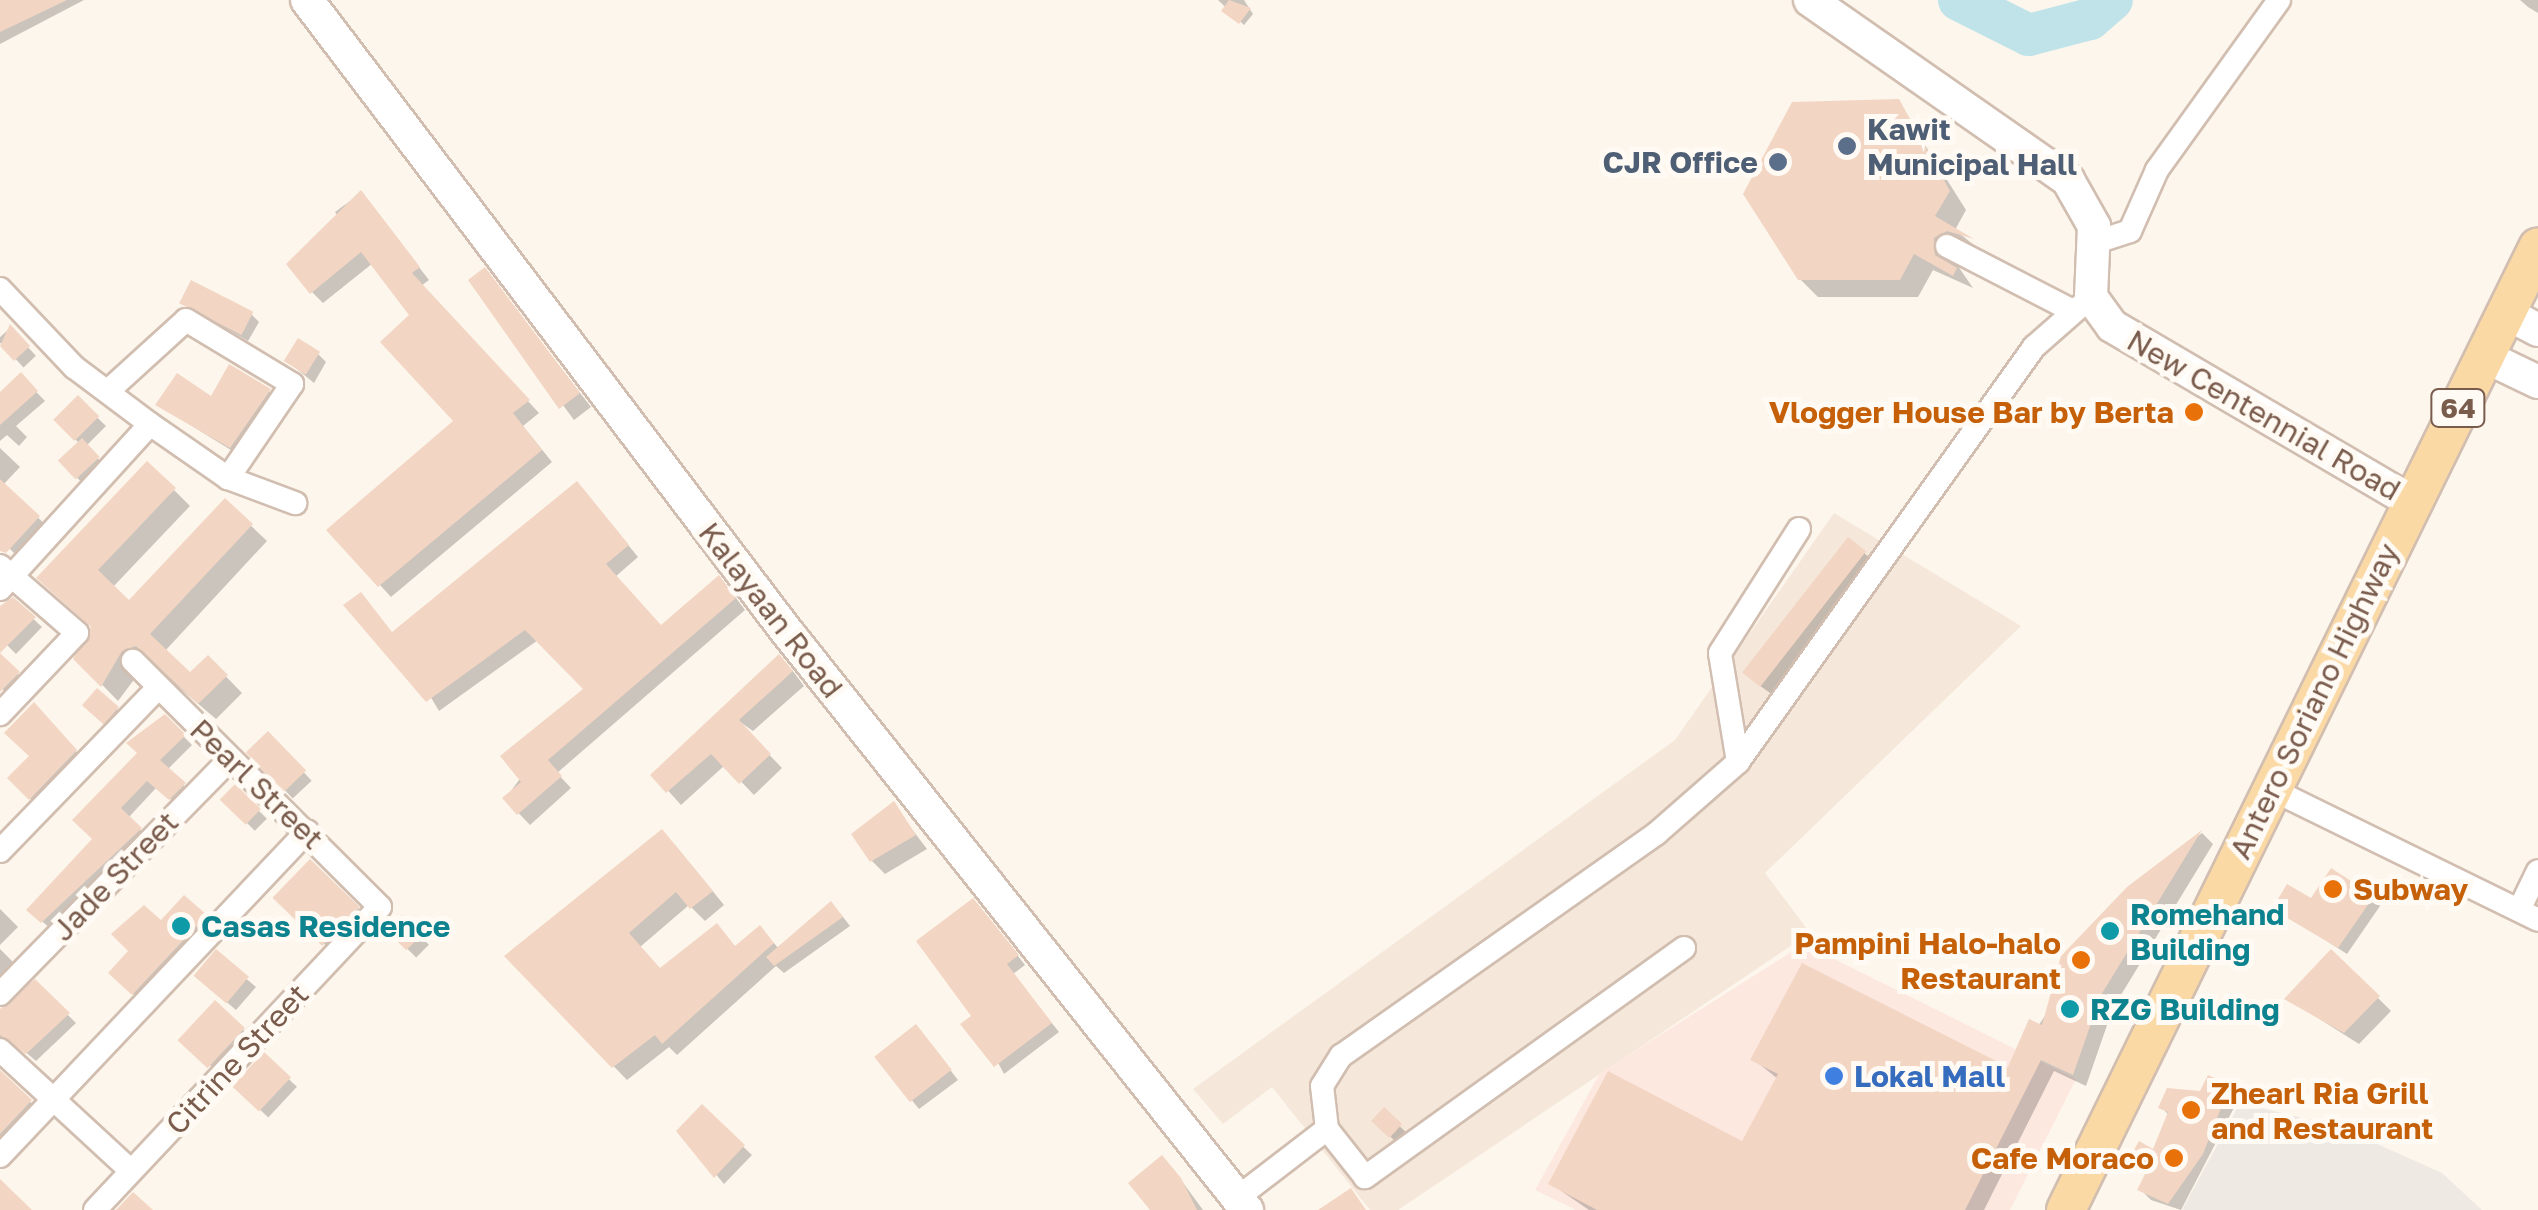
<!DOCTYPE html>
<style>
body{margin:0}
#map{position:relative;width:2538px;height:1210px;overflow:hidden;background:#fdf6ec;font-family:"Golos Text",sans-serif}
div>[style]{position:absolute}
.residential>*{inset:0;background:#f5e8da}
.commercial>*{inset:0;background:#fde8e0}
.industrial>*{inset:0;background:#efe9e4}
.shadow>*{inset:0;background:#0003;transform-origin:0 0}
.river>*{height:42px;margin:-21px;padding:0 21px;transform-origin:21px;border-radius:21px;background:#bfe3e8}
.building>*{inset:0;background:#f3d5c3;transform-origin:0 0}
.roads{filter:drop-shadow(2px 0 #d1beb0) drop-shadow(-2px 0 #d1beb0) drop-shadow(0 2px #d1beb0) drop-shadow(0 -2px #d1beb0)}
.street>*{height:22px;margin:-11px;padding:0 11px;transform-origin:11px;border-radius:11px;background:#fff}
.secondary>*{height:32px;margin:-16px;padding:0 16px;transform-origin:16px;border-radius:16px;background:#fff}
.primary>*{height:38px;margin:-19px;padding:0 19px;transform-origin:19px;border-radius:19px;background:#fbd9a5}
.dots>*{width:28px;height:28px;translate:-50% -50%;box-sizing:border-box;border:5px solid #fffaf3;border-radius:50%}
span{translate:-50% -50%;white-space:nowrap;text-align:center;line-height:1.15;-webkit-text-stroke:10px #fffaf3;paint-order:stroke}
.shield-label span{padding:2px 8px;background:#fffaf3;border:2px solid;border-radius:8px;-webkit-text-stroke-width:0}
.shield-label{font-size:28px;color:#7a5c4d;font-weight:700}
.service-label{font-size:30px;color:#4e5e75;font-weight:700}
.left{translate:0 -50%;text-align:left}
.right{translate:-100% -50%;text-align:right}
.food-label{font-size:30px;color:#c56008;font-weight:700}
.street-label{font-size:30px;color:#7a5c4d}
.culture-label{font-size:30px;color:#0d838f;font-weight:700}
.shop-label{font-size:30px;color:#366cbe;font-weight:700}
</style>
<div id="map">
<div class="residential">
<div style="clip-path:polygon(1834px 513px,2021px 626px,1765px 873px,1810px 933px,1398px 1210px,1370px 1210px,1272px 1087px,1223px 1124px,1193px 1089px,1675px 740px)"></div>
</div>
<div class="commercial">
<div style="clip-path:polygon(1804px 944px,2076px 1079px,2010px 1210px,1576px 1210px,1535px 1190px,1600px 1073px)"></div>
</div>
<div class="industrial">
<div style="clip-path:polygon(2240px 1103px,2337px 1126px,2442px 1173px,2482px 1210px,2182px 1210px)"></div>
</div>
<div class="shadow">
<div style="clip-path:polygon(0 0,84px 0,0 44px)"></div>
<div style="clip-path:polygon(1218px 0,1244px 0,1253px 14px,1244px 25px)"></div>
<div style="clip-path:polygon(2520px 0,2538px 0,2538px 13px,2528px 7px)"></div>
<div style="clip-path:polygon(1898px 102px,1966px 210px,1955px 230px,1984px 253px,1951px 256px,1973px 288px,1933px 270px,1918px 297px,1818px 297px,1800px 279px)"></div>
<div style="clip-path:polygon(361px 193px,429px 280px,421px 286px,539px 413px,523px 426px,552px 462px,391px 597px,380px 585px,457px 421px,412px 315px,373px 263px,323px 303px,312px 292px,342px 222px,335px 212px)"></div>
<div style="clip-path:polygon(484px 270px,591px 407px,574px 420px,471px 281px)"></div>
<div style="clip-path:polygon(185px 305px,251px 314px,259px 322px,248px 341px)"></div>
<div style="left:10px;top:328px;width:38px;height:17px;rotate:47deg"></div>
<div style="clip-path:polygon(318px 354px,326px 362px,314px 383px,287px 361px)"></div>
<div style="clip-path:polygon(21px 376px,45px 401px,16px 426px,27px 437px,19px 446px,7px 435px,0 441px,0 395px)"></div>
<div style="clip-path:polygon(269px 391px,277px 399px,239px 455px,158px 405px)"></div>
<div style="clip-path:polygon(78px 399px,106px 426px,86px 446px,106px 467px,87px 488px,61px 461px,80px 444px,56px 420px)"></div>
<div style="clip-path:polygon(0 448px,20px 467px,3px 485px,47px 526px,18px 557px,0 539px)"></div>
<div style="clip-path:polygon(174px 490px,190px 506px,112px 588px,130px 604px,226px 502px,267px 541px,165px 651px,190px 676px,208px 658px,242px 693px,216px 719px,148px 661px,118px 701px,76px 658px,93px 628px,56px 594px)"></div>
<div style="clip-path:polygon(588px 496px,638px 557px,615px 577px,661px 628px,730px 590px,745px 610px,557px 773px,571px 788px,530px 825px,505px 799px,586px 689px,538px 640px,439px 711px,394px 635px)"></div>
<div style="clip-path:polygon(1864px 553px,1873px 561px,1773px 695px,1756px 683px)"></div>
<div style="clip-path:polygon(13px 600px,42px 627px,16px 654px,0 638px,0 612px)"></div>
<div style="clip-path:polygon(0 657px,26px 682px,11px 697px,0 687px)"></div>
<div style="clip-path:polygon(792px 670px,804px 686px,753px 731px,733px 717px,782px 768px,754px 795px,725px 765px,681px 805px,654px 775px)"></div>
<div style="clip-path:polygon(34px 705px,84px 760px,38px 806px,10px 778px,32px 757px)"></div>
<div style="clip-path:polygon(117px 709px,125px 717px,113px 730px,93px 713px)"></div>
<div style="clip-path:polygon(164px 717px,192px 745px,167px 770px,192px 793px,179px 807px,157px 787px,128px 818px,148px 837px,51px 929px,29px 910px,95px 839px)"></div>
<div style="left:268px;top:734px;width:64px;height:26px;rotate:47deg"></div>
<div style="left:235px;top:787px;width:45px;height:17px;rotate:45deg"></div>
<div style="clip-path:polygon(893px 804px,927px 849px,885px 874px,872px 861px)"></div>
<div style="clip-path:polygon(2202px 833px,2213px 844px,2113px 1008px,2086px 1086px,2054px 1071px,1984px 1210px,1589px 1210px,1551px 1184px,1743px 1145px,1778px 1079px,1753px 1059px,2009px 1070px,2129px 889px)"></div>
<div style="clip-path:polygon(675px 845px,724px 905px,705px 921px,689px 905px,640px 947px,661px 971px,729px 939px,736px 948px,773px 942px,779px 949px,840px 913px,850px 926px,784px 973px,776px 966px,677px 1055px,669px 1047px,627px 1080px,507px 956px)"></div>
<div style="left:310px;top:862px;width:78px;height:49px;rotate:44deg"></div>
<div style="left:184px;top:898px;width:40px;height:105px;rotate:43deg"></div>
<div style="clip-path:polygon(2372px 898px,2380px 906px,2347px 954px,2275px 908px)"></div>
<div style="clip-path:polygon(0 909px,18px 927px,0 945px)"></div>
<div style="clip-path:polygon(981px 909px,1025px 965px,1013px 974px,1059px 1032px,1004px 1074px,974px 1017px)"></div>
<div style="left:402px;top:918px;width:38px;height:18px;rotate:45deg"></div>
<div style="clip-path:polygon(0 949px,20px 969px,0 997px)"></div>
<div style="clip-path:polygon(2332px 952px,2391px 1011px,2359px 1044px,2288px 999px)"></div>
<div style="clip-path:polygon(216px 953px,256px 987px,236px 1010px,204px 983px)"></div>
<div style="clip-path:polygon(35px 983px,76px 1023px,36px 1061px,15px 1043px,0 1047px,0 1032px)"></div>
<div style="clip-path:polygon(215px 1004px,252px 1038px,219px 1073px,191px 1049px)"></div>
<div style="clip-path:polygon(924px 1036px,958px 1080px,919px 1109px,877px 1057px)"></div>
<div style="left:264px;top:1056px;width:45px;height:42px;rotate:43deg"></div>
<div style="clip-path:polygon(0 1074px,39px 1110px,0 1158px)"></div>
<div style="clip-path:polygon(2229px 1087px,2239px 1098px,2181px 1210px,2151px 1200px,2140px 1189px,2150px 1170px,2133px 1156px,2154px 1152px,2170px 1116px,2161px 1107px)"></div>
<div style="clip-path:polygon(702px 1108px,752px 1155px,724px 1184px,680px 1131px)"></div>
<div style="left:1384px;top:1111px;width:33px;height:14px;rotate:44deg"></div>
<div style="clip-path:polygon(1173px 1169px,1203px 1210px,1153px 1210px)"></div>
</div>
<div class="river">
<div style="left:1959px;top:0;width:78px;rotate:26.6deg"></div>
<div style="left:2029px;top:35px;width:63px;rotate:-14.7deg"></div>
<div style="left:2090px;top:19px;width:29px;rotate:-41deg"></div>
</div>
<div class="building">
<div style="clip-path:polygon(0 0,67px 0,0 32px)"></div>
<div style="clip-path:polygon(1229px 0,1251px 8px,1239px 24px,1221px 11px)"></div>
<div style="clip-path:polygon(1899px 99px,1950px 191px,1935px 216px,1974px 239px,1947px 231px,1934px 238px,1935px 255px,1957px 268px,1953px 276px,1914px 254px,1900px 280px,1798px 280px,1743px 194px,1792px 102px)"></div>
<div style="clip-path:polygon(361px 190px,420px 267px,412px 273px,530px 400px,513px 413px,542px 450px,378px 587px,326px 530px,453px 421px,380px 342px,409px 315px,361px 252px,310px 294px,286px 264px)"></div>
<div style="clip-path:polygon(485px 267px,580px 393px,559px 409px,468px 280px)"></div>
<div style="left:191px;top:280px;width:70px;height:26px;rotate:27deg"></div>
<div style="clip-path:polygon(10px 324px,30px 346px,14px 361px,0 346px)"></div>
<div style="left:298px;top:338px;width:26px;height:27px;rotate:32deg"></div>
<div style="clip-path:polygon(229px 364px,271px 389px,230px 448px,155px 405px,177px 373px,211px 396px)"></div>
<div style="clip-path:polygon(21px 372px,38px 391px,0 425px,0 392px)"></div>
<div style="left:78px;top:395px;width:30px;height:35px;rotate:45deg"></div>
<div style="left:82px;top:438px;width:26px;height:33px;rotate:47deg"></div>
<div style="clip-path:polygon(147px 461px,176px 488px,98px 570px,129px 600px,225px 498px,253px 524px,150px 634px,190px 672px,208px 655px,228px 675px,198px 704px,136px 646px,122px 651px,101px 687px,73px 659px,91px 627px,36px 578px)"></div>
<div style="clip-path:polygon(0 479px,40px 516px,6px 553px,0 551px)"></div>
<div style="clip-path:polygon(577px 481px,629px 545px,606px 564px,661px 625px,719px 575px,736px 598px,548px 760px,562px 776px,517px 815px,502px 798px,521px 782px,500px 756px,583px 689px,525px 630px,426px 702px,343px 605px,361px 592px,392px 632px)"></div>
<div style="left:1848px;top:537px;width:23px;height:172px;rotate:38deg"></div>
<div style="clip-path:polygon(13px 597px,36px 617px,0 653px,20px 672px,0 692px,0 606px)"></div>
<div style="clip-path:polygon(779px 654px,793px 671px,739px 720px,771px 754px,739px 784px,711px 754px,666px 793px,650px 775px)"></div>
<div style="left:97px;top:688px;width:29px;height:23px;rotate:41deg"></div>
<div style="clip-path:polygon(34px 702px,77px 750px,29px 800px,7px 778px,29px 756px,4px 733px)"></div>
<div style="clip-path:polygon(165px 714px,186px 735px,160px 760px,186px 783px,169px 800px,147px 781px,121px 808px,142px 828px,41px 923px,26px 910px,92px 839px,72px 820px,137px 753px,126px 743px)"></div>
<div style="left:268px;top:731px;width:55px;height:31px;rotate:46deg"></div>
<div style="left:235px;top:784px;width:36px;height:22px;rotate:44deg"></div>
<div style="clip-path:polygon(894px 801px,916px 835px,870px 862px,851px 834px)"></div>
<div style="clip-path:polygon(662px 829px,713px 891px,690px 909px,676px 892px,629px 933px,660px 968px,717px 923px,735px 946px,760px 925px,774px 943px,662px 1044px,655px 1035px,612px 1068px,504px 956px)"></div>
<div style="clip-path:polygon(2202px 830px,2101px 995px,2073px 1075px,2041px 1060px,1965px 1210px,1597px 1210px,1548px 1184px,1608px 1071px,1742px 1141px,1778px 1074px,1750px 1060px,1802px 963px,2008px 1067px,2029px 1019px,2042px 1025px,2061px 956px,2127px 887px)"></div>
<div style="left:310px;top:859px;width:69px;height:54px;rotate:44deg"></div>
<div style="clip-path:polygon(2331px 868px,2374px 896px,2338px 948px,2272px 909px,2287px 884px,2311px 898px)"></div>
<div style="clip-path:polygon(184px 895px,207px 915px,132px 995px,108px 973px,128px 951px,111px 934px,144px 905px,161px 920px)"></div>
<div style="clip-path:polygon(973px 898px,1019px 955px,1007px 964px,1052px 1023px,994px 1067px,960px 1024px,971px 1016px,916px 941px)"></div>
<div style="clip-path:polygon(831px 901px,843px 917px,774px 966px,766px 957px)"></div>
<div style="left:402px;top:915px;width:28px;height:22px;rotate:45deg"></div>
<div style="left:216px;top:949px;width:43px;height:35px;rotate:40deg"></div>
<div style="clip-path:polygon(2331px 949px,2380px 996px,2344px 1033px,2284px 999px)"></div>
<div style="clip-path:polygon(35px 979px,70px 1013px,26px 1054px,0 1035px,0 1009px)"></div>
<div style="left:215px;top:1000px;width:41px;height:55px;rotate:43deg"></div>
<div style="left:916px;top:1024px;width:58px;height:53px;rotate:52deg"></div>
<div style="left:264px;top:1052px;width:37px;height:47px;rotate:43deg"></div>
<div style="clip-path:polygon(0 1070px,32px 1100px,0 1134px)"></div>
<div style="clip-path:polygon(2208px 1075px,2230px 1085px,2203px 1154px,2168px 1204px,2137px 1190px,2149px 1166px,2130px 1157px,2139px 1141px,2153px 1149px,2168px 1112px,2158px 1108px,2167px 1088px,2200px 1091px)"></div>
<div style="clip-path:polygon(702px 1104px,745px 1145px,714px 1178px,676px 1131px)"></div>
<div style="left:1384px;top:1107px;width:25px;height:19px;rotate:43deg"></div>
<div style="clip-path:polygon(1162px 1155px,1181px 1178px,1197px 1210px,1150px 1210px,1128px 1183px)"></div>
<div style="clip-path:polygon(0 1179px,32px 1210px,0 1210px)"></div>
<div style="clip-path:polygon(1351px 1188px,1366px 1210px,1318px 1210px)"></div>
<div style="clip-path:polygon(133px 1192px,153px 1210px,116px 1210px)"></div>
</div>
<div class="roads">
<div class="street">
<div style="left:2093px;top:243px;width:39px;rotate:-18deg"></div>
<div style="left:2130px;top:231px;width:67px;rotate:-66.1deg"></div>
<div style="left:2157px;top:170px;width:209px;rotate:-54.3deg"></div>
<div style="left:1947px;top:246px;width:140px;rotate:27.3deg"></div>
<div style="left:0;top:289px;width:108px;rotate:46.5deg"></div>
<div style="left:74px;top:367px;width:95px;rotate:36.9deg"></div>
<div style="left:150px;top:424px;width:95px;rotate:34.7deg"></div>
<div style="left:228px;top:478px;width:72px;rotate:20.5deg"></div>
<div style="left:108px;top:391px;width:105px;rotate:-42.3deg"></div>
<div style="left:186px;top:320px;width:124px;rotate:31.1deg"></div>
<div style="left:292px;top:384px;width:114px;rotate:124.2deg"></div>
<div style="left:0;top:566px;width:102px;rotate:41deg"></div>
<div style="left:77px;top:633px;width:112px;rotate:133.5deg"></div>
<div style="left:0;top:589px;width:223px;rotate:-47.7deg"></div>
<div style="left:1738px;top:762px;width:110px;rotate:-99.4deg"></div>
<div style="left:1720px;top:653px;width:147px;rotate:-57.5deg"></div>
<div style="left:2271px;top:789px;width:297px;rotate:26.1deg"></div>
<div style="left:0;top:851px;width:226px;rotate:-45.9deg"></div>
<div style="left:2519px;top:910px;width:43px;rotate:-64deg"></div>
<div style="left:1684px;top:948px;width:393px;rotate:144.3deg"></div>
<div style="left:1365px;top:1177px;width:61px;rotate:-128.4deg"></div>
<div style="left:1327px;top:1129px;width:43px;rotate:-96.6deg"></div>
<div style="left:1322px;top:1086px;width:36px;rotate:-58deg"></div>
<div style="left:1341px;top:1056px;width:387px;rotate:-35.2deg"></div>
<div style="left:1657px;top:833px;width:108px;rotate:-41.2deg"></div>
<div style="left:1738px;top:762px;width:510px;rotate:-54.5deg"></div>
<div style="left:2034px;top:347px;width:76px;rotate:-41.3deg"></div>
<div style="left:0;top:994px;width:329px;rotate:-45.6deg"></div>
<div style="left:0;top:1050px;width:178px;rotate:42.7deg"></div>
<div style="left:0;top:1156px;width:447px;rotate:-46.6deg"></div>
<div style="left:1237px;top:1198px;width:113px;rotate:-37.5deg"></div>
<div style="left:95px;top:1210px;width:416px;rotate:-46.8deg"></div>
<div style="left:380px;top:907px;width:349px;rotate:-135.1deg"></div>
</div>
<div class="secondary">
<div style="left:307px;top:0;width:789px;rotate:52.78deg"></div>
<div style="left:784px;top:628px;width:744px;rotate:51.5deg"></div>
<div style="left:1810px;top:0;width:315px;rotate:34.9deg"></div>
<div style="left:2068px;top:180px;width:53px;rotate:60.5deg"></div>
<div style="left:2094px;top:226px;width:71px;rotate:92.4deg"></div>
<div style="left:2091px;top:297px;width:36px;rotate:54deg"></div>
<div style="left:2112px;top:326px;width:348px;rotate:30.4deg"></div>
<div style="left:2506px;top:313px;width:36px;rotate:28deg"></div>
<div style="left:2484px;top:356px;width:60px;rotate:25.7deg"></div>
</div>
<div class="primary">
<div style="left:2066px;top:1210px;width:1072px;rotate:-63.87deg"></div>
</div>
</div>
<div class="dots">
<div style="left:1847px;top:146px;background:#5c6f8a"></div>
<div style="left:1778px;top:162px;background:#5c6f8a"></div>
<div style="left:2194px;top:412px;background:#e8710a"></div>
<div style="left:2333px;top:889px;background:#e8710a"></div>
<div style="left:181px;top:926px;background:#0f9aa8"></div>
<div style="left:2110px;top:931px;background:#0f9aa8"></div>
<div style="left:2081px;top:960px;background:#e8710a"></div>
<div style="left:2070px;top:1009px;background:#0f9aa8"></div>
<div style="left:1834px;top:1076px;background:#3f7fe0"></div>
<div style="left:2191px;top:1110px;background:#e8710a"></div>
<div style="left:2174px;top:1158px;background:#e8710a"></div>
</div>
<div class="shield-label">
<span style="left:2458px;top:408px">64</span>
</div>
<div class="service-label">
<span class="left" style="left:1867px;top:146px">Kawit<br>Municipal Hall</span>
<span class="right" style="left:1758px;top:162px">CJR Office</span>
</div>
<div class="food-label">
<span class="right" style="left:2174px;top:412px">Vlogger House Bar by Berta</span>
<span class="left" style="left:2353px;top:889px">Subway</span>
<span class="right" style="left:2061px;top:960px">Pampini Halo-halo<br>Restaurant</span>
<span class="left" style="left:2211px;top:1110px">Zhearl Ria Grill<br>and Restaurant</span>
<span class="right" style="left:2154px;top:1158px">Cafe Moraco</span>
</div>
<div class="street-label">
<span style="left:2264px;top:415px;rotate:30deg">New Centennial Road</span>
<span style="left:771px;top:610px;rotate:52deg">Kalayaan Road</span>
<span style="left:2314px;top:701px;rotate:-64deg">Antero Soriano Highway</span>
<span style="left:257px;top:784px;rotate:44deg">Pearl Street</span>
<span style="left:115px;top:876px;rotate:-46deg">Jade Street</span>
<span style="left:237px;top:1059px;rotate:-47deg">Citrine Street</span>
</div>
<div class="culture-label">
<span class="left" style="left:2130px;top:931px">Romehand<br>Building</span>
<span class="left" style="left:201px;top:926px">Casas Residence</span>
<span class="left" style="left:2090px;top:1009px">RZG Building</span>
</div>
<div class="shop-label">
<span class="left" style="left:1854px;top:1076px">Lokal Mall</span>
</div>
</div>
